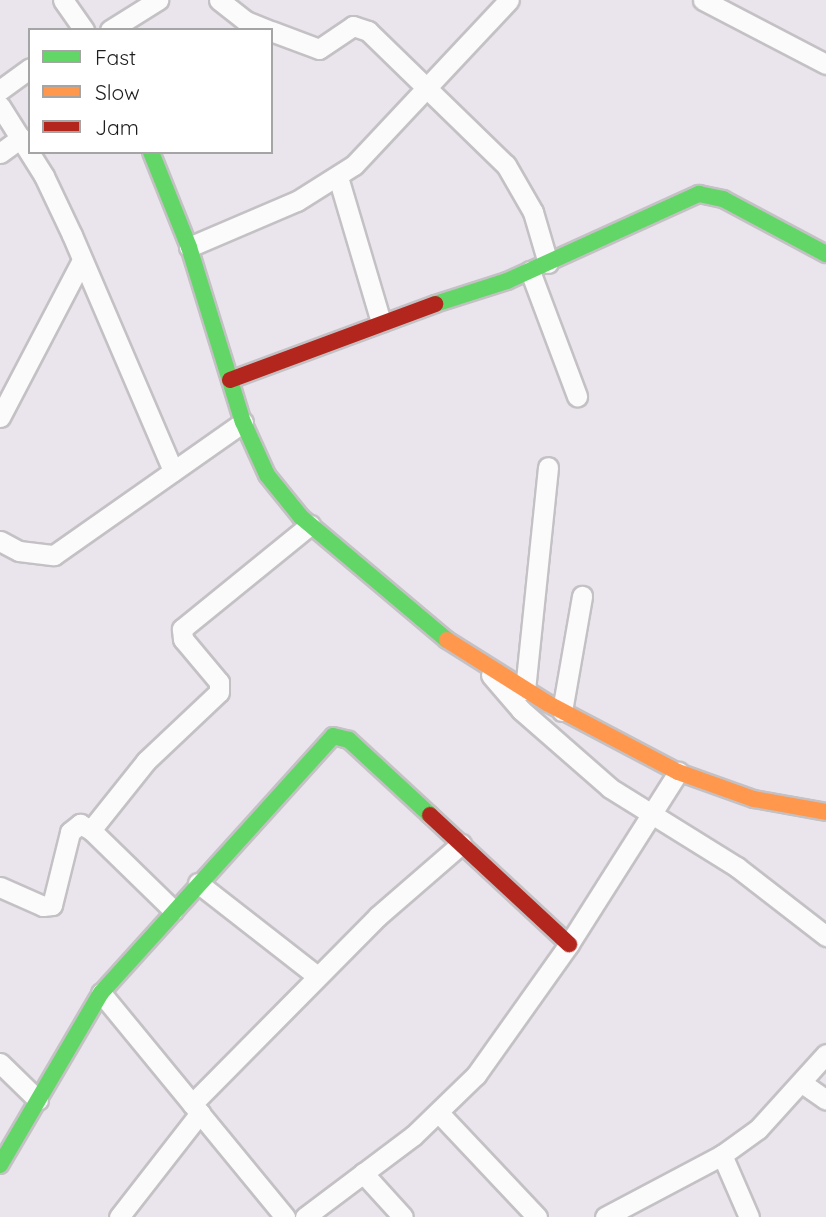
<!DOCTYPE html>
<style>
body{margin:0}
#map{position:relative;width:826px;height:1217px;overflow:hidden;background:#eae4ec;font-family:Quicksand,sans-serif}
div>[style]{position:absolute}
.roads{filter:drop-shadow(2px 0 #c4c1c4) drop-shadow(-2px 0 #c4c1c4) drop-shadow(0 2px #c4c1c4) drop-shadow(0 -2px #c4c1c4)}
.street>*{height:19px;margin:-9.5px;padding:0 9.5px;transform-origin:9.5px;border-radius:9.5px;background:#fcfbfc}
.fast>*{height:16px;margin:-8px;padding:0 8px;transform-origin:8px;border-radius:8px;background:#63d668}
.slow>*{height:16px;margin:-8px;padding:0 8px;transform-origin:8px;border-radius:8px;background:#ff974d}
.jam>*{height:16px;margin:-8px;padding:0 8px;transform-origin:8px;border-radius:8px;background:#b3261e}
span{translate:-50% -50%;white-space:nowrap;text-align:center;line-height:1.15;-webkit-text-stroke:5px #fff;paint-order:stroke}
.legend{position:absolute;left:28px;top:28px;width:245px;height:126px;box-sizing:border-box;background:#fff;border:2px solid #a5a5a5;margin:0;padding:9px 12px;list-style:none;font-size:21px;color:#1d1d1d}
.legend li{display:flex;align-items:center;gap:14px;height:35px}
.legend b{width:35px;border:2px solid #a5a5a5}
</style>
<div id="map">
<div class="roads">
<div class="street">
<div style="left:63px;top:0;width:37px;rotate:55deg"></div>
<div style="left:219px;top:0;width:34px;rotate:38deg"></div>
<div style="left:246px;top:21px;width:24px;rotate:22deg"></div>
<div style="left:703px;top:0;width:139px;rotate:27.5deg"></div>
<div style="left:110px;top:30px;width:57px;rotate:-32deg"></div>
<div style="left:271px;top:31px;width:51px;rotate:20.6deg"></div>
<div style="left:319px;top:49px;width:41px;rotate:-34.1deg"></div>
<div style="left:353px;top:26px;width:16px;rotate:18deg"></div>
<div style="left:368px;top:31px;width:192px;rotate:44.2deg"></div>
<div style="left:506px;top:165px;width:54px;rotate:60.1deg"></div>
<div style="left:533px;top:212px;width:53px;rotate:73.6deg"></div>
<div style="left:0;top:90px;width:37px;rotate:-36deg"></div>
<div style="left:0;top:106px;width:83px;rotate:57.8deg"></div>
<div style="left:44px;top:176px;width:65px;rotate:64.6deg"></div>
<div style="left:72px;top:235px;width:257px;rotate:66.8deg"></div>
<div style="left:0;top:153px;width:26px;rotate:-36deg"></div>
<div style="left:338px;top:177px;width:151px;rotate:73.5deg"></div>
<div style="left:189px;top:247px;width:117px;rotate:-23.1deg"></div>
<div style="left:297px;top:201px;width:67px;rotate:-32.3deg"></div>
<div style="left:354px;top:165px;width:226px;rotate:-46.8deg"></div>
<div style="left:530px;top:271px;width:134px;rotate:69.4deg"></div>
<div style="left:0;top:417px;width:177px;rotate:-62.4deg"></div>
<div style="left:0;top:541px;width:21px;rotate:28deg"></div>
<div style="left:19px;top:551px;width:35px;rotate:7deg"></div>
<div style="left:54px;top:555px;width:231px;rotate:-35.1deg"></div>
<div style="left:491px;top:675px;width:46px;rotate:49.4deg"></div>
<div style="left:521px;top:710px;width:118px;rotate:41.2deg"></div>
<div style="left:610px;top:788px;width:150px;rotate:31.9deg"></div>
<div style="left:737px;top:867px;width:113px;rotate:37.8deg"></div>
<div style="left:525px;top:690px;width:224px;rotate:-84.1deg"></div>
<div style="left:562px;top:711px;width:117px;rotate:-80.1deg"></div>
<div style="left:91px;top:830px;width:115px;rotate:44.3deg"></div>
<div style="left:198px;top:883px;width:151px;rotate:38deg"></div>
<div style="left:0;top:887px;width:47px;rotate:23.8deg"></div>
<div style="left:43px;top:906px;width:9px;rotate:-6deg"></div>
<div style="left:52px;top:905px;width:75px;rotate:-76.1deg"></div>
<div style="left:70px;top:832px;width:13px;rotate:-39deg"></div>
<div style="left:80px;top:824px;width:13px;rotate:29deg"></div>
<div style="left:91px;top:830px;width:88px;rotate:-51.4deg"></div>
<div style="left:146px;top:761px;width:100px;rotate:-43.4deg"></div>
<div style="left:219px;top:692px;width:10px;rotate:-90deg"></div>
<div style="left:219px;top:682px;width:56px;rotate:-129.9deg"></div>
<div style="left:183px;top:639px;width:10px;rotate:-96deg"></div>
<div style="left:182px;top:629px;width:165px;rotate:-39.1deg"></div>
<div style="left:101px;top:993px;width:290px;rotate:50.6deg"></div>
<div style="left:0;top:1063px;width:53px;rotate:44.2deg"></div>
<div style="left:802px;top:1083px;width:29px;rotate:35deg"></div>
<div style="left:192px;top:1104px;width:264px;rotate:-45.3deg"></div>
<div style="left:378px;top:916px;width:110px;rotate:-40.9deg"></div>
<div style="left:439px;top:1113px;width:143px;rotate:46.7deg"></div>
<div style="left:363px;top:1173px;width:59px;rotate:47.7deg"></div>
<div style="left:119px;top:1217px;width:132px;rotate:-52.1deg"></div>
<div style="left:305px;top:1217px;width:135px;rotate:-36.9deg"></div>
<div style="left:413px;top:1136px;width:88px;rotate:-44.1deg"></div>
<div style="left:476px;top:1075px;width:161px;rotate:-54.6deg"></div>
<div style="left:569px;top:944px;width:204px;rotate:-57.6deg"></div>
<div style="left:605px;top:1217px;width:132px;rotate:-27.9deg"></div>
<div style="left:749px;top:1217px;width:68px;rotate:-113.5deg"></div>
<div style="left:722px;top:1155px;width:44px;rotate:-35.8deg"></div>
<div style="left:758px;top:1129px;width:101px;rotate:-47.8deg"></div>
</div>
<div class="fast">
<div style="left:151px;top:152px;width:102px;rotate:68.2deg"></div>
<div style="left:189px;top:247px;width:183px;rotate:72.9deg"></div>
<div style="left:243px;top:422px;width:58px;rotate:65.6deg"></div>
<div style="left:267px;top:475px;width:54px;rotate:51deg"></div>
<div style="left:301px;top:517px;width:191px;rotate:40.1deg"></div>
<div style="left:435px;top:304px;width:76px;rotate:-17.7deg"></div>
<div style="left:507px;top:281px;width:211px;rotate:-24.4deg"></div>
<div style="left:699px;top:194px;width:25px;rotate:12deg"></div>
<div style="left:723px;top:199px;width:117px;rotate:28.1deg"></div>
<div style="left:0;top:1165px;width:199px;rotate:-59.6deg"></div>
<div style="left:101px;top:993px;width:346px;rotate:-47.9deg"></div>
<div style="left:333px;top:736px;width:16px;rotate:14deg"></div>
<div style="left:349px;top:740px;width:110px;rotate:42.8deg"></div>
</div>
<div class="slow">
<div style="left:447px;top:640px;width:118px;rotate:32.2deg"></div>
<div style="left:547px;top:703px;width:148px;rotate:27.8deg"></div>
<div style="left:678px;top:772px;width:81px;rotate:19.6deg"></div>
<div style="left:754px;top:799px;width:73px;rotate:10.2deg"></div>
</div>
<div class="jam">
<div style="left:230px;top:380px;width:219px;rotate:-20.3deg"></div>
<div style="left:430px;top:815px;width:190px;rotate:42.9deg"></div>
</div>
</div>
<ul class="legend">
<li><b style="height:9px;background:#63d668"></b>Fast</li>
<li><b style="height:9px;background:#ff974d"></b>Slow</li>
<li><b style="height:9px;background:#b3261e"></b>Jam</li>
</ul>
</div>
